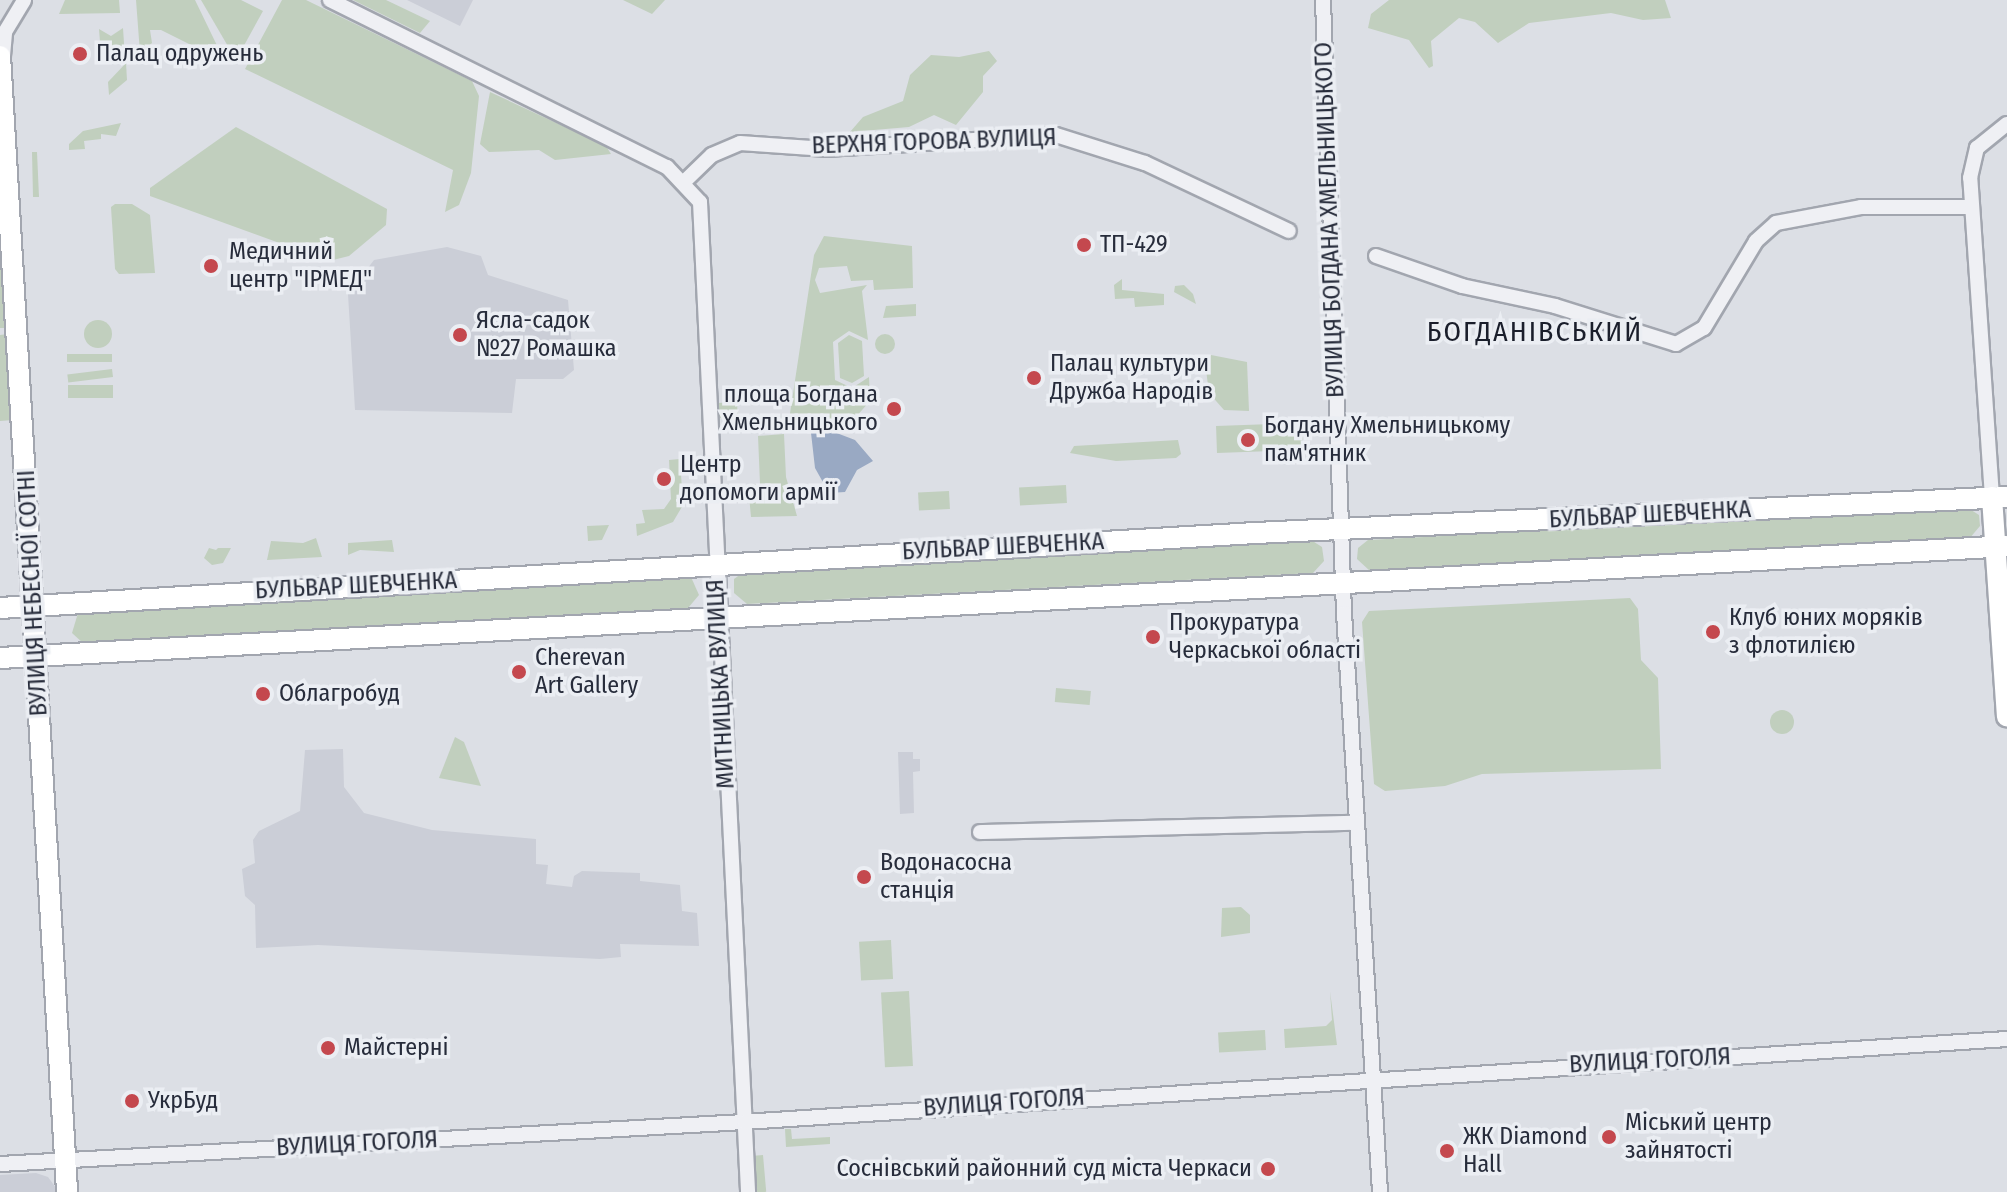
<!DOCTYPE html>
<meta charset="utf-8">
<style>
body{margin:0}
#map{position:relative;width:2007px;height:1192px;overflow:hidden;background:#dcdfe5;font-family:"Fira Sans Condensed",sans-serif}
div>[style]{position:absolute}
.built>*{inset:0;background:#cbced7}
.green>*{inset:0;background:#c1cfbe;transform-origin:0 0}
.round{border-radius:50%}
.water>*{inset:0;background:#99a9c3}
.roads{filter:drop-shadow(2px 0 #a2a6af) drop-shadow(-2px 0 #a2a6af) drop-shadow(0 2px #a2a6af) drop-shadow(0 -2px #a2a6af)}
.street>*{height:14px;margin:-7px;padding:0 7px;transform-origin:7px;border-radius:7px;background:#eff0f4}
.secondary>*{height:20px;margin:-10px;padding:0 10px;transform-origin:10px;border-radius:10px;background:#fff}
.dots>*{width:22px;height:22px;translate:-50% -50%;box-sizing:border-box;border:4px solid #ebeef3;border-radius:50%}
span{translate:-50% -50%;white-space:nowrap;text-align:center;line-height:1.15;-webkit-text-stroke:7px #ebeef3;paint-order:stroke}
.poi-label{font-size:24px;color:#272c3b}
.left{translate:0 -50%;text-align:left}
.right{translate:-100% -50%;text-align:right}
.street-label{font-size:24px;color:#272c3b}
.quarter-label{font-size:28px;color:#1a1e2b;letter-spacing:2px}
</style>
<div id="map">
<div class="built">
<div style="clip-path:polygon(407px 0,473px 0,460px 26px)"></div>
<div style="clip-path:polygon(447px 247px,481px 256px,488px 275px,568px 300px,574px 370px,563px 379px,516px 379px,512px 413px,355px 410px,348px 294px,374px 260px)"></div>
<div style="clip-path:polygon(343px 749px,344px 787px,364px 813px,432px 830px,536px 839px,536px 864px,548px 865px,546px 884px,572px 887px,574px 876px,582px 871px,640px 873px,640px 881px,680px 885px,682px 911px,697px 913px,699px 946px,620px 944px,621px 957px,600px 959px,318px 945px,256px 948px,255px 905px,245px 896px,242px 869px,255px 863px,253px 840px,259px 831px,300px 811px,305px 750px)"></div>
<div style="clip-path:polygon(898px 752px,913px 752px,913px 759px,920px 759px,920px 771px,913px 772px,914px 813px,900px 814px)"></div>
<div style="clip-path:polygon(36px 1173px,48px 1177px,59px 1192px,0 1192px,0 1175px)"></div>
</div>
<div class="green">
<div style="clip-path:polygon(65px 0,119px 0,120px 13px,59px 14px)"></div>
<div style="clip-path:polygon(136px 0,195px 0,225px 62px,161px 30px,150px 30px,152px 43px,140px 53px)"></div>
<div style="clip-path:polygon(201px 0,241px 0,263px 11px,236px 60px)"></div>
<div style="clip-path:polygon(282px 0,306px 0,472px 81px,479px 96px,471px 173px,459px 205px,445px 212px,453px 170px,245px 69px)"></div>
<div style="clip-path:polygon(353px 0,386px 0,430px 21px,420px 33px)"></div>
<div style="clip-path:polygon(623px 0,665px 0,652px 14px)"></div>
<div style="clip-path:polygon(1389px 0,1665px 0,1671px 18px,1643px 20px,1611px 13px,1529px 23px,1498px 43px,1475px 22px,1459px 18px,1431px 41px,1433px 66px,1429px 68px,1409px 40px,1368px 28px,1371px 14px)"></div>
<div style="clip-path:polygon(123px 28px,125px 58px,121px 58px,114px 47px,100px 42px,99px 29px,111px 36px)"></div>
<div style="clip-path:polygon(989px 51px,997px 61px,983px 76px,983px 92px,956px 125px,934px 115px,909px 127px,850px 132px,863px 117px,903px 101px,910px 75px,931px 55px,959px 57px)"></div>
<div style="clip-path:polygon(126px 63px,127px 80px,109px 95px,108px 82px)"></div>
<div style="clip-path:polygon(490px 92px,606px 146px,611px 154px,555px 160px,539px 150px,489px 152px,480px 144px)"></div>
<div style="clip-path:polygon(121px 123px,116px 136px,101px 134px,101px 139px,84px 141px,85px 149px,69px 150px,69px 144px,83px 131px)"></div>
<div style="clip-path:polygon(236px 127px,387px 209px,386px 225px,349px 256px,329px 261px,150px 196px,150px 188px)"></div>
<div style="clip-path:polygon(32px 152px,37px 152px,39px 197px,33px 197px)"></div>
<div style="clip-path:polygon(115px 204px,132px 204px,150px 215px,155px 273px,119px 274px,115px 269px,111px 207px)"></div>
<div style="clip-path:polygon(824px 236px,912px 246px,913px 288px,874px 290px,873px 280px,851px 281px,847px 266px,819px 268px,815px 280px,820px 293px,867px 285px,862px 291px,868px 340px,849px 331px,833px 342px,835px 380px,852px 388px,869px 377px,870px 401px,855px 418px,789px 420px,814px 255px)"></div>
<div style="clip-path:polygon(0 239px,7px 328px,0 328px)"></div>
<div style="clip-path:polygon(1122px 279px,1122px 290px,1164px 294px,1164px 305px,1135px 307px,1134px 298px,1115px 299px,1114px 285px)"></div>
<div style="clip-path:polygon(1184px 285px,1193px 294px,1196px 304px,1174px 292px,1175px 286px)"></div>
<div style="clip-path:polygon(916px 304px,916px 316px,883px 318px,886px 306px)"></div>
<div class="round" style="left:84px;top:320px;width:28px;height:28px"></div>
<div style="clip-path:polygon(8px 334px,13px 420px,0 421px,0 335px)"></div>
<div class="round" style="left:875px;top:334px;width:20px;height:20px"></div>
<div style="clip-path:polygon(849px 335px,862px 341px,864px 376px,852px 383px,840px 378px,838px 343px)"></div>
<div style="left:112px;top:354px;width:8px;height:45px;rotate:90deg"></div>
<div style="clip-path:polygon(1211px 355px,1247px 362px,1249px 411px,1224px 410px,1209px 393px,1205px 362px)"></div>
<div style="left:112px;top:369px;width:8px;height:45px;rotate:83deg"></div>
<div style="left:113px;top:385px;width:13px;height:45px;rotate:90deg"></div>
<div style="clip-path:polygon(737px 402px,738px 423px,718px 417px,717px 403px)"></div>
<div style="left:1302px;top:423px;width:27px;height:86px;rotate:88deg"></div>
<div style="clip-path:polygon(784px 434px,786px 477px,797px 516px,751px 517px,748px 485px,760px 484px,758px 436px)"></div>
<div style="clip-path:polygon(1178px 440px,1181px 454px,1176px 458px,1116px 461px,1070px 453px,1074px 446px)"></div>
<div style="clip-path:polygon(680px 459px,683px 505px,673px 522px,637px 536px,636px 524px,645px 523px,642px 510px,664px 509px,671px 499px,669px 460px)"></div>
<div style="left:1066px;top:485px;width:18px;height:47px;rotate:87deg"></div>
<div style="left:949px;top:491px;width:18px;height:31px;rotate:87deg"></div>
<div style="clip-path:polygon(1968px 508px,1979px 515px,1980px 526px,1969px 539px,1370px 571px,1357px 559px,1358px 548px,1368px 540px)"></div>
<div style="clip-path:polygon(609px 525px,602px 540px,588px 541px,587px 526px)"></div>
<div style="clip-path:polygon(316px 538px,322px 557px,267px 560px,271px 541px,303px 543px)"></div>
<div style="clip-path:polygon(392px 540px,394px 552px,360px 550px,348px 555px,348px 543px)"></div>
<div style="clip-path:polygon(1311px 540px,1322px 547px,1324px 561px,1313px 573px,747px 604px,734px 593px,734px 579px,745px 571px)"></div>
<div style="clip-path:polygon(209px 548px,216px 550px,218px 548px,231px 548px,223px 563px,212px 565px,204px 558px)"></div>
<div style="clip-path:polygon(691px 577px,699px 595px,688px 608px,84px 644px,72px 633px,78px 613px)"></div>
<div style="clip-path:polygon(1630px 598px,1638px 609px,1641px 660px,1658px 678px,1661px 769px,1482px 774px,1445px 786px,1385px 791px,1374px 784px,1362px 622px,1369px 611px)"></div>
<div style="left:1056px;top:688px;width:35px;height:14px;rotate:5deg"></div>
<div class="round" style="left:1770px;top:710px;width:24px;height:24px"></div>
<div style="clip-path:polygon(455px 737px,464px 742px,481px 786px,439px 778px)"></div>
<div style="clip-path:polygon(1241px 907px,1250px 915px,1250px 933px,1221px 937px,1222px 908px)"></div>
<div style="left:891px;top:940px;width:39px;height:32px;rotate:87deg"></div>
<div style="left:909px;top:991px;width:75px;height:28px;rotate:87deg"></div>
<div style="clip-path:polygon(1330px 991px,1337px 1045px,1285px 1048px,1284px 1029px,1326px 1026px,1332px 1020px)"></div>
<div style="left:1265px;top:1030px;width:20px;height:47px;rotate:87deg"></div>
<div style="clip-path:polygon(785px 1129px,791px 1129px,792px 1139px,830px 1137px,830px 1144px,786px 1147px)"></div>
<div style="left:763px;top:1155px;width:37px;height:9px;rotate:85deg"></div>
</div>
<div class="water">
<div style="clip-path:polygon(834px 432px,855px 440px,873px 461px,857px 470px,845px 492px,829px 493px,815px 468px,811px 433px)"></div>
</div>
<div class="roads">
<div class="street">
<div style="left:330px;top:0;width:376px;rotate:26.4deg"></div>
<div style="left:667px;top:167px;width:48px;rotate:46.7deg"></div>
<div style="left:700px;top:202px;width:991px;rotate:87.22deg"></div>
<div style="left:1323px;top:0;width:613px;rotate:88.04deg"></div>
<div style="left:1344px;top:613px;width:580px;rotate:86.44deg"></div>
<div style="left:3px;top:56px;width:24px;rotate:-85deg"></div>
<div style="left:5px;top:32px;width:37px;rotate:-59deg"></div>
<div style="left:685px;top:181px;width:37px;rotate:-44deg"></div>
<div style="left:712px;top:155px;width:30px;rotate:-23deg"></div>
<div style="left:740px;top:143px;width:86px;rotate:4deg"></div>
<div style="left:826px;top:149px;width:230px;rotate:-3.5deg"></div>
<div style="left:1056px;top:135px;width:93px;rotate:17.5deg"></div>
<div style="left:1145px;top:163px;width:159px;rotate:25.3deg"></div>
<div style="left:1376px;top:256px;width:91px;rotate:19.2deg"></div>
<div style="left:1462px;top:286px;width:95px;rotate:12.1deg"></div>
<div style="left:1555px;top:306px;width:127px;rotate:17.4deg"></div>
<div style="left:1676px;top:344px;width:32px;rotate:-30deg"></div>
<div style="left:1704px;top:328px;width:101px;rotate:-59.1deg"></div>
<div style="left:1756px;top:241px;width:27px;rotate:-42deg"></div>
<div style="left:1776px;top:223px;width:86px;rotate:-10.7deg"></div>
<div style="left:1861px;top:207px;width:111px"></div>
<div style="left:1992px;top:497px;width:320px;rotate:-93.9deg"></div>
<div style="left:1970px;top:178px;width:31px;rotate:-77deg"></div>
<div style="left:1977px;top:148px;width:38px;rotate:-39deg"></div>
<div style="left:980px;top:832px;width:377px;rotate:-1.4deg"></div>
<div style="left:0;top:1164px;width:745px;rotate:-3.23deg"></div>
<div style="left:744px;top:1122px;width:1266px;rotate:-3.76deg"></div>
</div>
<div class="secondary">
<div style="left:0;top:56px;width:1138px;rotate:86.62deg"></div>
<div style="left:1992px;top:497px;width:220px;rotate:86.1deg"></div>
<div style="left:0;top:608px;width:1258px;rotate:-3.42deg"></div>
<div style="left:1256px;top:533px;width:752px;rotate:-2.74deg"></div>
<div style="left:0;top:658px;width:2010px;rotate:-3.19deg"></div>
</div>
</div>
<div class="dots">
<div style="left:80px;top:54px;background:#c4484e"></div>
<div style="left:1084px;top:245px;background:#c4484e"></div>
<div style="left:211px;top:266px;background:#c4484e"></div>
<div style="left:460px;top:335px;background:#c4484e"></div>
<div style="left:1034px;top:378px;background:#c4484e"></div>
<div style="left:894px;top:409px;background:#c4484e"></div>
<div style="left:1248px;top:440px;background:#c4484e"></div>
<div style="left:664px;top:479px;background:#c4484e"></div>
<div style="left:1713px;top:632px;background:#c4484e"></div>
<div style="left:1153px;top:637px;background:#c4484e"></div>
<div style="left:519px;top:672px;background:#c4484e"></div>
<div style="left:263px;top:694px;background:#c4484e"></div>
<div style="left:864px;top:877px;background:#c4484e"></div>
<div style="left:328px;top:1048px;background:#c4484e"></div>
<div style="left:132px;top:1101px;background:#c4484e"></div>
<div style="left:1609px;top:1137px;background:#c4484e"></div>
<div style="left:1447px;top:1151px;background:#c4484e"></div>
<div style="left:1268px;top:1169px;background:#c4484e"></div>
</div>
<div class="poi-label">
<span class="left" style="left:96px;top:54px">Палац одружень</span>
<span class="left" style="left:1100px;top:245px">ТП-429</span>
<span class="left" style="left:229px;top:266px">Медичний<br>центр "ІРМЕД"</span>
<span class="left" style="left:476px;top:335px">Ясла-садок<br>№27 Ромашка</span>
<span class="left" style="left:1050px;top:378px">Палац культури<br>Дружба Народів</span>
<span class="right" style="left:878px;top:409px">площа Богдана<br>Хмельницького</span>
<span class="left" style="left:1264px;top:440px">Богдану Хмельницькому<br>пам'ятник</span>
<span class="left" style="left:680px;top:479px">Центр<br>допомоги армії</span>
<span class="left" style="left:1729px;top:632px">Клуб юних моряків<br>з флотилією</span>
<span class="left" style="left:1169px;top:637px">Прокуратура<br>Черкаської області</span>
<span class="left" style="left:535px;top:672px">Cherevan<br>Art Gallery</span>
<span class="left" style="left:279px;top:694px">Облагробуд</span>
<span class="left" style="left:880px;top:877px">Водонасосна<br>станція</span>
<span class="left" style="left:344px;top:1048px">Майстерні</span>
<span class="left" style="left:148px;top:1101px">УкрБуд</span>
<span class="left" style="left:1625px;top:1137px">Міський центр<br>зайнятості</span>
<span class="left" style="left:1463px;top:1151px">ЖК Diamond<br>Hall</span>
<span class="right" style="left:1252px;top:1169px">Соснівський районний суд міста Черкаси</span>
</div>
<div class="street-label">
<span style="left:934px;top:142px;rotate:-2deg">ВЕРХНЯ ГОРОВА ВУЛИЦЯ</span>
<span style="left:1330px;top:220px;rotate:-92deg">ВУЛИЦЯ БОГДАНА ХМЕЛЬНИЦЬКОГО</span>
<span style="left:1650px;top:515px;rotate:-3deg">БУЛЬВАР ШЕВЧЕНКА</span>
<span style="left:1003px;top:547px;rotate:-3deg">БУЛЬВАР ШЕВЧЕНКА</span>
<span style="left:356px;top:586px;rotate:-3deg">БУЛЬВАР ШЕВЧЕНКА</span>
<span style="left:33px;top:593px;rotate:-93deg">ВУЛИЦЯ НЕБЕСНОЇ СОТНІ</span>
<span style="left:721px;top:684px;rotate:-93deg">МИТНИЦЬКА ВУЛИЦЯ</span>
<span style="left:1650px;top:1061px;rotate:-3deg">ВУЛИЦЯ ГОГОЛЯ</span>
<span style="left:1004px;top:1103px;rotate:-4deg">ВУЛИЦЯ ГОГОЛЯ</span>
<span style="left:357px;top:1144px;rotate:-3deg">ВУЛИЦЯ ГОГОЛЯ</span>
</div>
<div class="quarter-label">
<span style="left:1535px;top:332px">БОГДАНІВСЬКИЙ</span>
</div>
</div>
